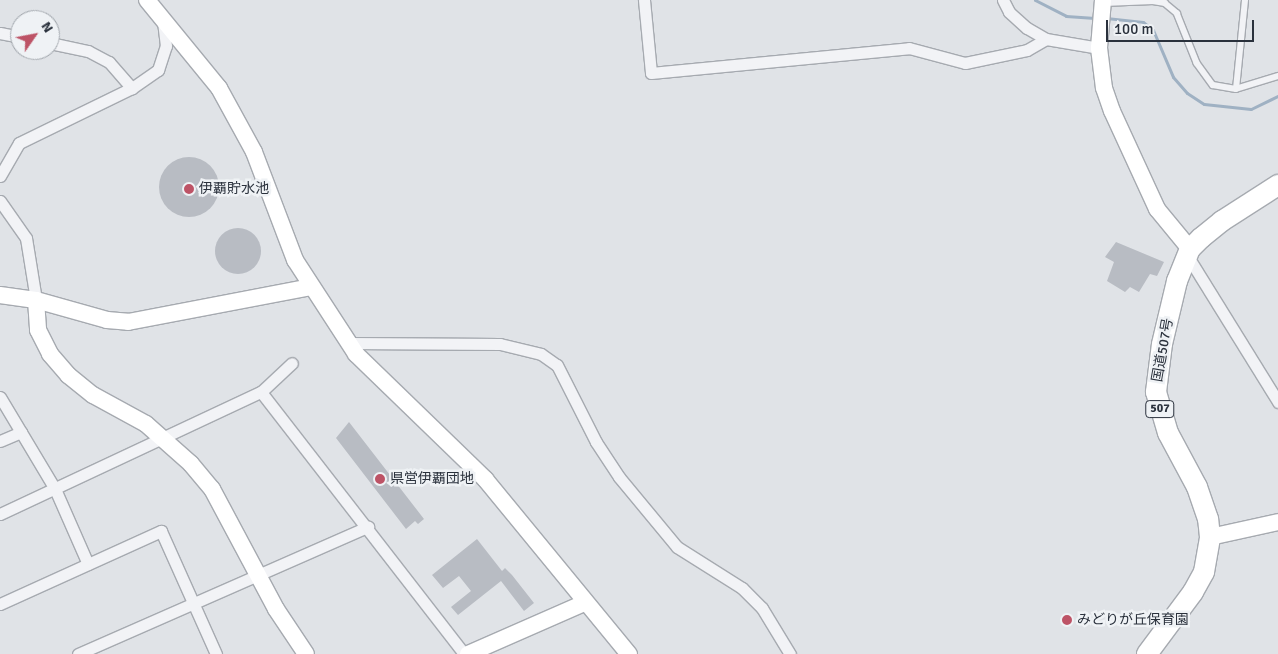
<!DOCTYPE html>
<meta charset="utf-8">
<style>
body{margin:0}
#map{position:relative;width:1278px;height:654px;overflow:hidden;background:#e0e3e7;font-family:Signika,"Noto Sans JP",sans-serif}
div>[style]{position:absolute}
.stream>*{height:3px;margin:-1.5px;padding:0 1.5px;transform-origin:1.5px;border-radius:1.5px;background:#9fb1c3}
.building>*{inset:0;background:#b8bcc3}
.round{border-radius:50%}
.roads{filter:drop-shadow(1px 0 #a6aab0) drop-shadow(-1px 0 #a6aab0) drop-shadow(0 1px #a6aab0) drop-shadow(0 -1px #a6aab0)}
.lane>*{height:5.5px;margin:-2.75px;padding:0 2.75px;transform-origin:2.75px;border-radius:2.75px;background:#f2f3f6}
.street>*{height:11px;margin:-5.5px;padding:0 5.5px;transform-origin:5.5px;border-radius:5.5px;background:#f2f3f6}
.secondary>*{height:16px;margin:-8px;padding:0 8px;transform-origin:8px;border-radius:8px;background:#fff}
.highway>*{height:20px;margin:-10px;padding:0 10px;transform-origin:10px;border-radius:10px;background:#fff}
.dots>*{width:14px;height:14px;translate:-50% -50%;box-sizing:border-box;border:2px solid #eff2f5;border-radius:50%}
span{translate:-50% -50%;white-space:nowrap;text-align:center;line-height:1.15;-webkit-text-stroke:5px #eff2f5;paint-order:stroke}
.shield-label span{padding:1px 4px;background:#eff2f5;border:1px solid;border-radius:4px;-webkit-text-stroke-width:0}
.shield-label{font-size:12px;color:#2a313c;font-weight:700}
.poi-label{font-size:14px;color:#2a313c}
.left{translate:0 -50%;text-align:left}
.street-label{font-size:14px;color:#2a313c}
.north{position:absolute;left:10px;top:10px;width:50px;height:50px;box-sizing:border-box;background:#eff2f5;border:1px solid #a0a5ab;border-radius:50%;rotate:57deg;font-size:14px;font-weight:700;line-height:20px;text-align:center;color:#2a313c}
.north::after{content:'';display:block;margin:auto;width:18px;height:22px;background:#bd5366;clip-path:polygon(50% 0,100% 100%,50% 72%,0 100%)}
.scale{position:absolute;left:1106px;top:20px;width:148px;height:22px;box-sizing:border-box;border:2px solid #2a313c;border-top:0;padding-left:6px;font-size:15px;line-height:18px;white-space:nowrap;color:#2a313c;-webkit-text-stroke:4px #eff2f5;paint-order:stroke}
</style>
<div id="map">
<div class="stream">
<div style="left:1035px;top:0;width:35px;rotate:27deg"></div>
<div style="left:1066px;top:16px;width:29px;rotate:4deg"></div>
<div style="left:1106px;top:18px;width:37px;rotate:6deg"></div>
<div style="left:1143px;top:22px;width:13px;rotate:39deg"></div>
<div style="left:1153px;top:30px;width:51px;rotate:66.9deg"></div>
<div style="left:1173px;top:77px;width:21px;rotate:49deg"></div>
<div style="left:1187px;top:93px;width:20px;rotate:33deg"></div>
<div style="left:1204px;top:104px;width:47px;rotate:6.1deg"></div>
<div style="left:1251px;top:109px;width:30px;rotate:-26deg"></div>
</div>
<div class="building">
<div class="round" style="left:159px;top:157px;width:60px;height:60px"></div>
<div class="round" style="left:215px;top:228px;width:46px;height:46px"></div>
<div style="clip-path:polygon(1116px 242px,1164px 262px,1157px 276px,1150px 274px,1139px 292px,1130px 287px,1125px 292px,1107px 281px,1114px 262px,1105px 257px)"></div>
<div style="clip-path:polygon(349px 422px,424px 519px,418px 524px,415px 521px,406px 529px,336px 438px)"></div>
<div style="clip-path:polygon(477px 539px,502px 571px,505px 568px,512px 575px,534px 603px,524px 611px,501px 581px,458px 615px,451px 607px,471px 591px,459px 576px,443px 588px,432px 575px)"></div>
</div>
<div class="roads">
<div class="lane">
<div style="left:1104px;top:3px;width:49px;rotate:-2.3deg"></div>
<div style="left:1153px;top:1px;width:12px;rotate:9deg"></div>
<div style="left:1165px;top:3px;width:16px;rotate:40deg"></div>
<div style="left:1177px;top:13px;width:54px;rotate:68.2deg"></div>
<div style="left:1197px;top:63px;width:27px;rotate:54deg"></div>
<div style="left:1213px;top:85px;width:23px;rotate:10deg"></div>
<div style="left:1236px;top:89px;width:44px;rotate:-17.2deg"></div>
<div style="left:1236px;top:89px;width:89px;rotate:-84.2deg"></div>
</div>
<div class="street">
<div style="left:644px;top:0;width:73px;rotate:84.5deg"></div>
<div style="left:651px;top:73px;width:259px;rotate:-5.5deg"></div>
<div style="left:909px;top:48px;width:58px;rotate:15deg"></div>
<div style="left:965px;top:63px;width:63px;rotate:-11.8deg"></div>
<div style="left:1027px;top:50px;width:22px;rotate:-30deg"></div>
<div style="left:1003px;top:0;width:13px;rotate:63deg"></div>
<div style="left:1009px;top:12px;width:24px;rotate:42deg"></div>
<div style="left:1027px;top:28px;width:22px;rotate:30deg"></div>
<div style="left:1046px;top:39px;width:54px;rotate:9.6deg"></div>
<div style="left:0;top:33px;width:20px;rotate:11deg"></div>
<div style="left:50px;top:43px;width:39px;rotate:12deg"></div>
<div style="left:88px;top:51px;width:24px;rotate:28deg"></div>
<div style="left:109px;top:62px;width:35px;rotate:49deg"></div>
<div style="left:0;top:176px;width:38px;rotate:-60deg"></div>
<div style="left:19px;top:143px;width:126px;rotate:-26deg"></div>
<div style="left:132px;top:88px;width:32px;rotate:-35deg"></div>
<div style="left:158px;top:70px;width:25px;rotate:-72deg"></div>
<div style="left:166px;top:46px;width:25px;rotate:-97deg"></div>
<div style="left:0;top:201px;width:45px;rotate:54.9deg"></div>
<div style="left:26px;top:238px;width:63px;rotate:80.8deg"></div>
<div style="left:1187px;top:255px;width:173px;rotate:58.2deg"></div>
<div style="left:349px;top:343px;width:151px;rotate:0.4deg"></div>
<div style="left:500px;top:344px;width:42px;rotate:13.7deg"></div>
<div style="left:541px;top:354px;width:19px;rotate:35deg"></div>
<div style="left:557px;top:365px;width:86px;rotate:63.1deg"></div>
<div style="left:596px;top:442px;width:42px;rotate:56.7deg"></div>
<div style="left:619px;top:477px;width:91px;rotate:50.4deg"></div>
<div style="left:677px;top:547px;width:77px;rotate:32.2deg"></div>
<div style="left:742px;top:588px;width:28px;rotate:45deg"></div>
<div style="left:762px;top:608px;width:54px;rotate:58.7deg"></div>
<div style="left:261px;top:392px;width:331px;rotate:52.2deg"></div>
<div style="left:0;top:397px;width:107px;rotate:59.1deg"></div>
<div style="left:55px;top:489px;width:82px;rotate:66.3deg"></div>
<div style="left:0;top:441px;width:23px;rotate:-23deg"></div>
<div style="left:0;top:514px;width:288px;rotate:-25.1deg"></div>
<div style="left:261px;top:392px;width:42px;rotate:-43.1deg"></div>
<div style="left:0;top:604px;width:177px;rotate:-24.4deg"></div>
<div style="left:161px;top:531px;width:135px;rotate:65.9deg"></div>
<div style="left:78px;top:654px;width:317px;rotate:-23.7deg"></div>
</div>
<div class="secondary">
<div style="left:147px;top:0;width:114px;rotate:50.7deg"></div>
<div style="left:219px;top:88px;width:73px;rotate:61.3deg"></div>
<div style="left:254px;top:152px;width:116px;rotate:69.2deg"></div>
<div style="left:295px;top:260px;width:112px;rotate:57deg"></div>
<div style="left:356px;top:354px;width:180px;rotate:44.1deg"></div>
<div style="left:485px;top:479px;width:227px;rotate:50.6deg"></div>
<div style="left:1103px;top:0;width:48px;rotate:94.8deg"></div>
<div style="left:1099px;top:48px;width:40px;rotate:82.9deg"></div>
<div style="left:1104px;top:88px;width:24px;rotate:71deg"></div>
<div style="left:1112px;top:111px;width:108px;rotate:65.3deg"></div>
<div style="left:1157px;top:209px;width:52px;rotate:50.5deg"></div>
<div style="left:0;top:295px;width:36px;rotate:8deg"></div>
<div style="left:36px;top:300px;width:74px;rotate:15.7deg"></div>
<div style="left:107px;top:320px;width:21px;rotate:5deg"></div>
<div style="left:128px;top:322px;width:187px;rotate:-10.8deg"></div>
<div style="left:36px;top:300px;width:30px;rotate:86deg"></div>
<div style="left:38px;top:330px;width:27px;rotate:63deg"></div>
<div style="left:50px;top:354px;width:28px;rotate:49deg"></div>
<div style="left:68px;top:375px;width:32px;rotate:39deg"></div>
<div style="left:93px;top:395px;width:60px;rotate:28.7deg"></div>
<div style="left:146px;top:424px;width:60px;rotate:41.6deg"></div>
<div style="left:191px;top:464px;width:33px;rotate:50deg"></div>
<div style="left:212px;top:489px;width:136px;rotate:61.9deg"></div>
<div style="left:276px;top:609px;width:54px;rotate:56.3deg"></div>
<div style="left:1210px;top:537px;width:70px;rotate:-12.4deg"></div>
<div style="left:468px;top:654px;width:127px;rotate:-23.7deg"></div>
</div>
<div class="highway">
<div style="left:1147px;top:654px;width:77px;rotate:-53.4deg"></div>
<div style="left:1193px;top:592px;width:23px;rotate:-61deg"></div>
<div style="left:1204px;top:572px;width:36px;rotate:-80deg"></div>
<div style="left:1210px;top:537px;width:18px;rotate:-96deg"></div>
<div style="left:1208px;top:519px;width:34px;rotate:-109deg"></div>
<div style="left:1197px;top:487px;width:61px;rotate:-118.2deg"></div>
<div style="left:1168px;top:433px;width:43px;rotate:-106.3deg"></div>
<div style="left:1156px;top:392px;width:48px;rotate:-82.9deg"></div>
<div style="left:1162px;top:344px;width:65px;rotate:-76.6deg"></div>
<div style="left:1177px;top:281px;width:35px;rotate:-68deg"></div>
<div style="left:1190px;top:249px;width:16px;rotate:-45deg"></div>
<div style="left:1201px;top:238px;width:27px;rotate:-39deg"></div>
<div style="left:1222px;top:221px;width:67px;rotate:-32.7deg"></div>
</div>
</div>
<div class="dots">
<div style="left:189px;top:189px;background:#bd5366"></div>
<div style="left:380px;top:479px;background:#bd5366"></div>
<div style="left:1067px;top:620px;background:#bd5366"></div>
</div>
<div class="shield-label">
<span style="left:1160px;top:409px">507</span>
</div>
<div class="poi-label">
<span class="left" style="left:199px;top:189px">伊覇貯水池</span>
<span class="left" style="left:390px;top:479px">県営伊覇団地</span>
<span class="left" style="left:1077px;top:620px">みどりが丘保育園</span>
</div>
<div class="street-label">
<span style="left:1163px;top:350px;rotate:-80deg">国道507号</span>
</div>
<div class="north">N</div>
<div class="scale">100 m</div>
</div>
